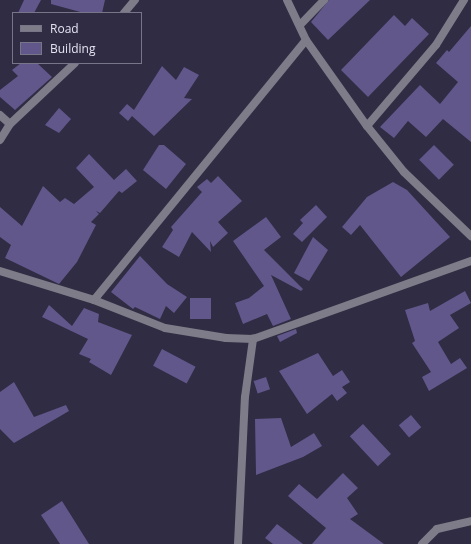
<!DOCTYPE html>
<style>
body{margin:0}
#map{position:relative;width:471px;height:544px;overflow:hidden;background:#302c43;font-family:"Open Sans",sans-serif}
div>[style]{position:absolute}
.building>*{inset:0;background:#61578b;transform-origin:0 0}
.street>*{height:8px;margin:-4px;padding:0 4px;transform-origin:4px;border-radius:4px;background:#7d7c88}
span{translate:-50% -50%;white-space:nowrap;text-align:center;line-height:1.15;-webkit-text-stroke:3.5px #302c43;paint-order:stroke}
.legend{position:absolute;left:12px;top:12px;width:130px;height:52px;box-sizing:border-box;background:#302c43;border:1px solid #787589;margin:0;padding:5px 7px;list-style:none;font-size:12px;color:#e4e2f1}
.legend li{display:flex;align-items:center;gap:8px;height:20px}
.legend b{width:20px;border:1px solid #787589}
</style>
<div id="map">
<div class="building">
<div style="clip-path:polygon(24px 0,41px 0,34px 13px,18px 13px)"></div>
<div style="clip-path:polygon(51px 0,105px 0,102px 13px,84px 13px,51px 4px)"></div>
<div style="clip-path:polygon(329px 0,370px 0,328px 40px,311px 22px)"></div>
<div style="clip-path:polygon(394px 15px,405px 26px,412px 18px,429px 34px,368px 97px,341px 70px)"></div>
<div style="clip-path:polygon(471px 26px,471px 142px,443px 119px,426px 137px,408px 121px,394px 138px,380px 127px,420px 85px,440px 104px,458px 82px,436px 63px,447px 50px,449px 52px)"></div>
<div style="clip-path:polygon(21px 63px,37px 63px,52px 77px,15px 110px,0 97px,0 90px,18px 76px,12px 70px)"></div>
<div style="clip-path:polygon(162px 66px,176px 80px,184px 67px,199px 75px,184px 98px,192px 99px,154px 136px,132px 116px,128px 121px,119px 113px,127px 104px,134px 110px)"></div>
<div style="clip-path:polygon(59px 108px,71px 119px,59px 133px,45px 125px)"></div>
<div style="clip-path:polygon(159px 145px,164px 145px,186px 164px,166px 189px,143px 170px)"></div>
<div style="left:434px;top:145px;width:28px;height:21px;rotate:45deg"></div>
<div style="clip-path:polygon(89px 154px,114px 180px,126px 169px,137px 181px,122px 193px,119px 191px,100px 213px,96px 211px,99px 214px,91px 222px,96px 225px,77px 262px,59px 284px,5px 258px,11px 245px,0 237px,0 207px,22px 226px,43px 186px,60px 202px,65px 198px,74px 204px,94px 187px,76px 168px)"></div>
<div style="clip-path:polygon(218px 176px,242px 201px,218px 222px,228px 233px,213px 247px,210px 241px,211px 252px,192px 232px,179px 257px,162px 247px,173px 230px,171px 227px,202px 192px,197px 187px,207px 179px,211px 183px)"></div>
<div style="clip-path:polygon(393px 182px,407px 190px,450px 237px,401px 277px,360px 225px,351px 235px,342px 227px,367px 197px)"></div>
<div style="clip-path:polygon(316px 205px,327px 217px,302px 242px,293px 234px,303px 223px,300px 220px)"></div>
<div style="clip-path:polygon(266px 217px,281px 237px,264px 250px,303px 289px,301px 291px,271px 275px,291px 319px,273px 326px,267px 314px,243px 324px,235px 303px,249px 298px,264px 286px,233px 241px)"></div>
<div style="clip-path:polygon(313px 237px,328px 250px,309px 281px,294px 273px)"></div>
<div style="clip-path:polygon(140px 256px,167px 284px,187px 297px,174px 313px,166px 306px,160px 319px,135px 307px,133px 309px,111px 292px)"></div>
<div style="clip-path:polygon(465px 291px,471px 303px,450px 315px,459px 328px,438px 342px,451px 364px,460px 358px,467px 368px,429px 391px,422px 377px,431px 372px,412px 343px,415px 341px,405px 310px,428px 303px,430px 311px)"></div>
<div style="left:211px;top:298px;width:21px;height:21px;rotate:90deg"></div>
<div style="clip-path:polygon(49px 305px,72px 326px,84px 308px,99px 314px,98px 322px,132px 335px,111px 375px,89px 362px,91px 359px,79px 354px,88px 339px,42px 317px)"></div>
<div style="clip-path:polygon(296px 329px,297px 333px,280px 342px,277px 336px)"></div>
<div style="left:162px;top:349px;width:38px;height:19px;rotate:28deg"></div>
<div style="clip-path:polygon(318px 353px,333px 376px,342px 370px,350px 382px,342px 387px,347px 393px,337px 401px,332px 394px,307px 414px,279px 371px)"></div>
<div style="left:266px;top:377px;width:13px;height:13px;rotate:72deg"></div>
<div style="clip-path:polygon(14px 382px,34px 417px,66px 405px,69px 411px,14px 443px,0 429px,0 392px)"></div>
<div style="left:411px;top:415px;width:16px;height:16px;rotate:50deg"></div>
<div style="clip-path:polygon(281px 418px,291px 447px,314px 433px,322px 446px,303px 457px,256px 475px,255px 419px)"></div>
<div style="left:363px;top:424px;width:41px;height:18px;rotate:47deg"></div>
<div style="clip-path:polygon(343px 473px,358px 488px,347px 498px,358px 514px,350px 519px,384px 544px,312px 544px,326px 528px,288px 496px,299px 484px,317px 499px)"></div>
<div style="clip-path:polygon(62px 501px,89px 544px,60px 544px,41px 515px)"></div>
<div style="clip-path:polygon(277px 524px,303px 544px,273px 544px,265px 538px)"></div>
</div>
<div class="street">
<div style="left:287px;top:0;width:44px;rotate:64.6deg"></div>
<div style="left:306px;top:40px;width:105px;rotate:54.7deg"></div>
<div style="left:367px;top:126px;width:59px;rotate:51.2deg"></div>
<div style="left:404px;top:172px;width:93px;rotate:43.7deg"></div>
<div style="left:124px;top:13px;width:17px;rotate:-50deg"></div>
<div style="left:300px;top:25px;width:35px;rotate:-46deg"></div>
<div style="left:0;top:115px;width:13px;rotate:42deg"></div>
<div style="left:367px;top:126px;width:106px;rotate:-49.6deg"></div>
<div style="left:436px;top:45px;width:53px;rotate:-58.1deg"></div>
<div style="left:0;top:140px;width:19px;rotate:-58deg"></div>
<div style="left:10px;top:124px;width:89px;rotate:-43.2deg"></div>
<div style="left:0;top:271px;width:98px;rotate:17.1deg"></div>
<div style="left:94px;top:300px;width:76px;rotate:21.5deg"></div>
<div style="left:165px;top:328px;width:62px;rotate:9.3deg"></div>
<div style="left:226px;top:338px;width:27px;rotate:2deg"></div>
<div style="left:253px;top:339px;width:232px;rotate:-19.7deg"></div>
<div style="left:94px;top:300px;width:335px;rotate:-50.8deg"></div>
<div style="left:238px;top:544px;width:147px;rotate:-87.3deg"></div>
<div style="left:245px;top:397px;width:59px;rotate:-82.1deg"></div>
<div style="left:422px;top:544px;width:21px;rotate:-45deg"></div>
<div style="left:437px;top:529px;width:35px;rotate:-13deg"></div>
</div>
<ul class="legend">
<li><b style="height:5px;background:#7d7c88"></b>Road</li>
<li><b style="height:11px;background:#61578b"></b>Building</li>
</ul>
</div>
